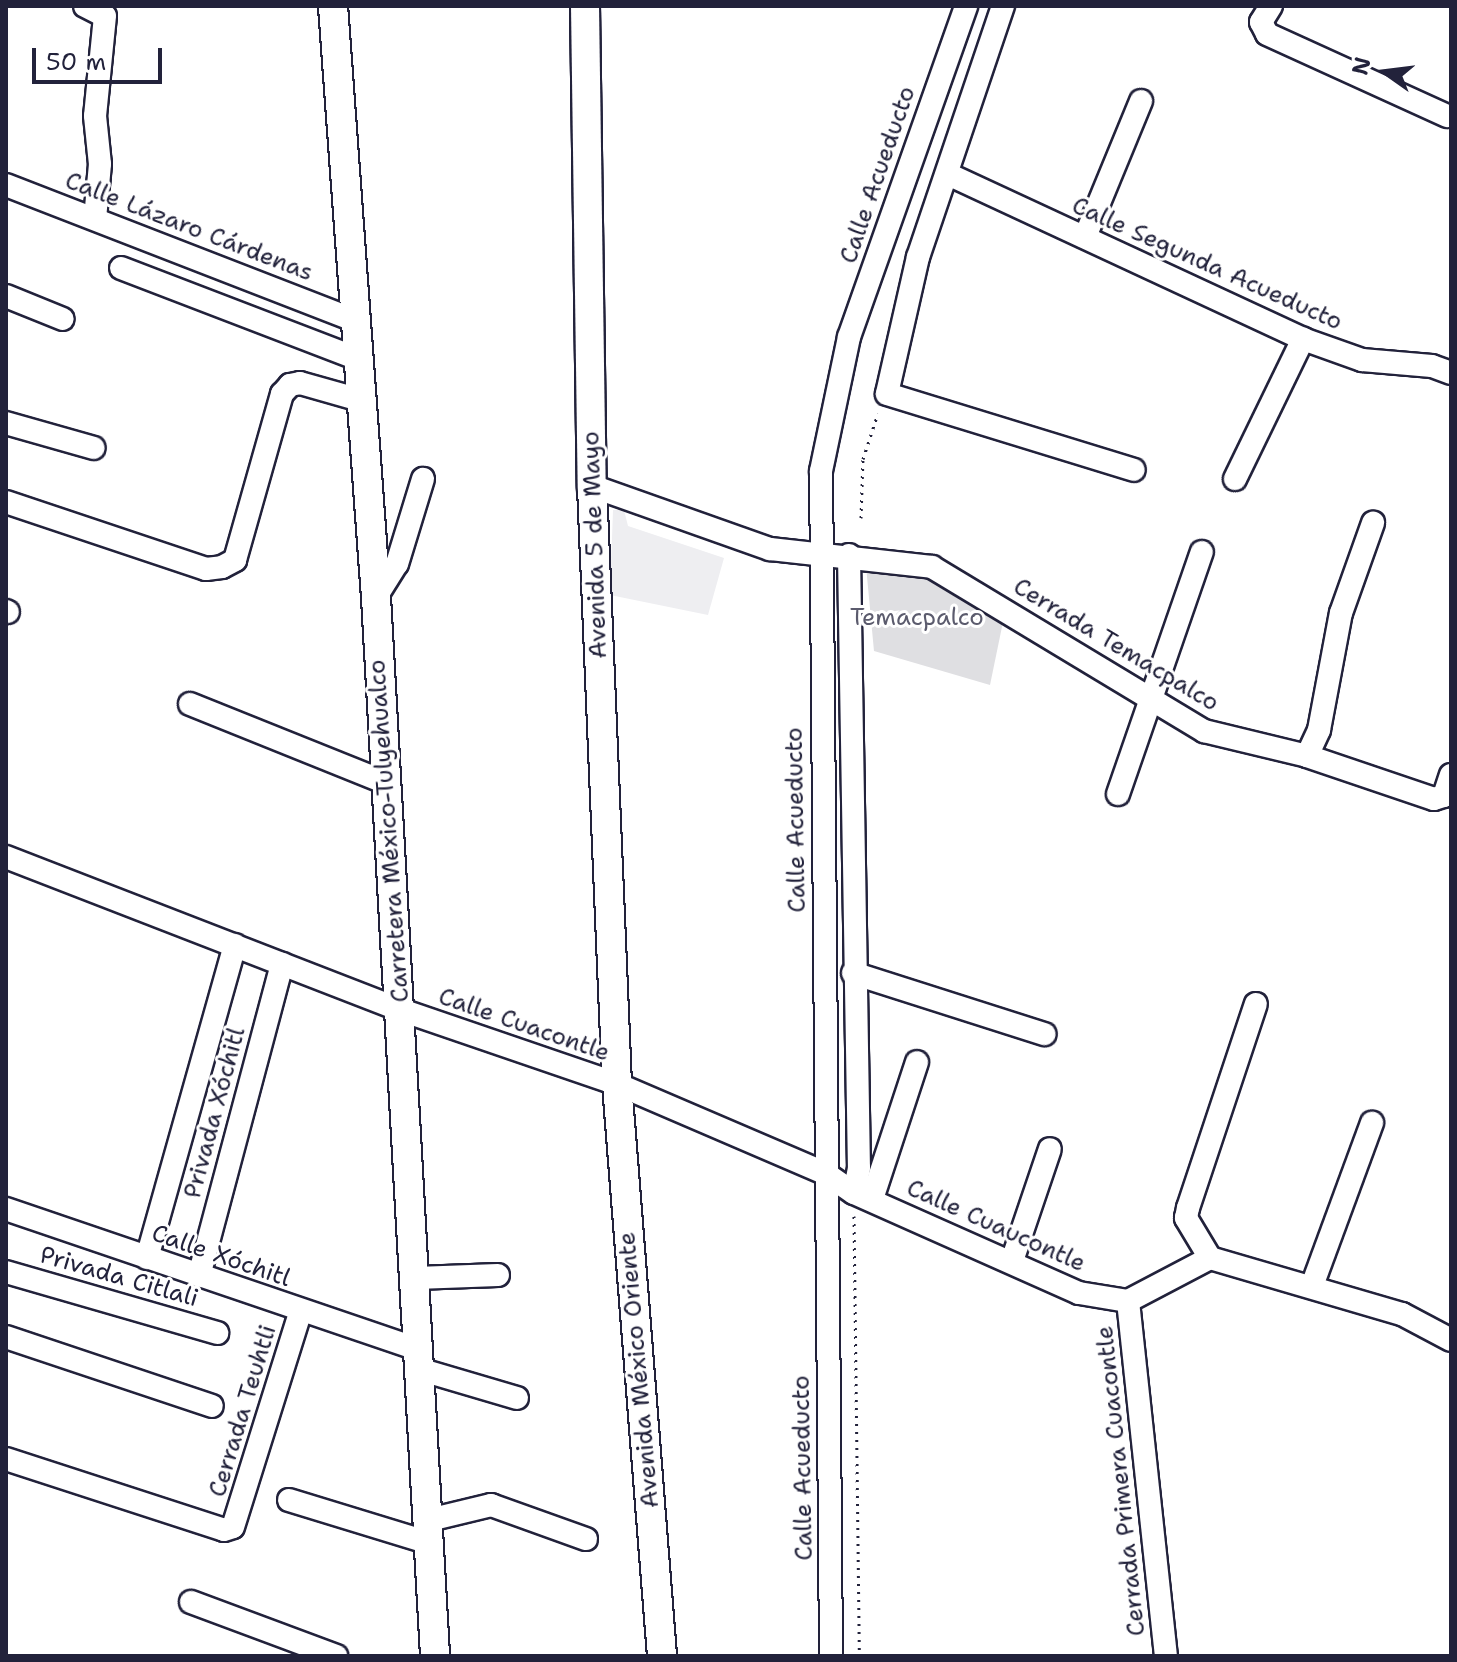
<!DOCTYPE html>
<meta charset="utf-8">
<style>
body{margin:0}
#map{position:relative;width:1457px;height:1662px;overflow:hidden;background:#fff;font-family:"Shantell Sans",sans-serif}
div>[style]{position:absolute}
.built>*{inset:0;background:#eeeef1}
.green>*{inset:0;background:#dfdfe2}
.path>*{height:3px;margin-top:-1.5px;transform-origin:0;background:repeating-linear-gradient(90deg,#22223b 0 2px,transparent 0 8px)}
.roads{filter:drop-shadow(2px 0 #22223b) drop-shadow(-2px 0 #22223b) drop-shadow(0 2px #22223b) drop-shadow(0 -2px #22223b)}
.minor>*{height:22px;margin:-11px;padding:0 11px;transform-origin:11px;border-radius:11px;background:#fff}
.major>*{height:28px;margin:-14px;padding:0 14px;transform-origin:14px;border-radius:14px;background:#fff}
span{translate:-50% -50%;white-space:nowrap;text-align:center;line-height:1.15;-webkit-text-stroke:6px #fff;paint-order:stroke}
.street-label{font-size:24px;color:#22223b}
.park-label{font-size:24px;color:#5b5b6d}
.frame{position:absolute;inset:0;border:8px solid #22223b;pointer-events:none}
.north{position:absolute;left:1345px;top:32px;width:80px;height:80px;-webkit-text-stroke:6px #fff;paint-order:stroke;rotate:284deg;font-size:22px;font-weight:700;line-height:32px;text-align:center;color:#22223b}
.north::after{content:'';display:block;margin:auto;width:28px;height:36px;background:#22223b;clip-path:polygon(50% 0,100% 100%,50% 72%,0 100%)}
.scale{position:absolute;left:32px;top:48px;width:130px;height:36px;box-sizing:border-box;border:4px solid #22223b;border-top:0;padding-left:10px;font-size:24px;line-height:28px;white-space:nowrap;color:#22223b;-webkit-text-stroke:6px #fff;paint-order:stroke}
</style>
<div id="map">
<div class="built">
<div style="clip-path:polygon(613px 510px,624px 510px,628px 526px,724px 558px,708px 615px,610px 595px)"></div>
</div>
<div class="green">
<div style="clip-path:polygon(866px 566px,929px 574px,1004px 617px,990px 685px,874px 651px)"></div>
</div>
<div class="path">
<div style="left:861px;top:518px;width:59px;rotate:-88.1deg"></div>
<div style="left:863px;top:459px;width:48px;rotate:-71.9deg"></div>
<div style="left:854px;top:1216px;width:440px;rotate:89.3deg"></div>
</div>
<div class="roads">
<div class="minor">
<div style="left:85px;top:6px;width:22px;rotate:27deg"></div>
<div style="left:105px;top:16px;width:100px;rotate:95.7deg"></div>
<div style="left:95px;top:116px;width:48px;rotate:84.1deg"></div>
<div style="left:100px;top:164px;width:55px;rotate:95.2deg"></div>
<div style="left:1003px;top:6px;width:265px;rotate:108.7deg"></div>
<div style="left:918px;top:257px;width:140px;rotate:102.8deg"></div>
<div style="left:887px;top:394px;width:258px;rotate:17.1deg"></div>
<div style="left:1271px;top:6px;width:19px;rotate:122deg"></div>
<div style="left:1261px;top:22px;width:13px;rotate:63deg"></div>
<div style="left:1267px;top:34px;width:198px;rotate:24.5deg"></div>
<div style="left:950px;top:175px;width:389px;rotate:24.9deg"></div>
<div style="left:1303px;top:339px;width:63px;rotate:19.6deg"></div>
<div style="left:1362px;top:360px;width:70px;rotate:4.9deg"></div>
<div style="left:1432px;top:366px;width:20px;rotate:20deg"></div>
<div style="left:6px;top:185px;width:371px;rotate:21.2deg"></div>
<div style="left:1085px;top:237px;width:147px;rotate:-67.6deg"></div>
<div style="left:121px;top:268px;width:252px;rotate:21deg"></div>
<div style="left:6px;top:296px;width:61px;rotate:22deg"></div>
<div style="left:6px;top:423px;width:91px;rotate:15.9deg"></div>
<div style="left:1235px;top:479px;width:156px;rotate:-64.1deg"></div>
<div style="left:592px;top:486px;width:189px;rotate:19.5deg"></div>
<div style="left:770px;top:549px;width:163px;rotate:6.3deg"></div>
<div style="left:932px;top:567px;width:318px;rotate:31.1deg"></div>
<div style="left:1204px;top:731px;width:106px;rotate:13.6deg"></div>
<div style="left:1307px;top:756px;width:134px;rotate:18.7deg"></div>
<div style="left:1434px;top:799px;width:10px;rotate:-17deg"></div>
<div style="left:1444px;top:796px;width:22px;rotate:-72deg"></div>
<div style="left:6px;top:502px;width:211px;rotate:18.5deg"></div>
<div style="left:206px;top:569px;width:16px;rotate:-7deg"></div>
<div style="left:222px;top:567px;width:15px;rotate:-28deg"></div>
<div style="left:235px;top:560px;width:173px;rotate:-74.2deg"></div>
<div style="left:282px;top:394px;width:12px;rotate:-48deg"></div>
<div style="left:290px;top:385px;width:10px;rotate:-11deg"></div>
<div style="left:300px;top:383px;width:62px;rotate:15.8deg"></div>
<div style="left:849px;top:555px;width:613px;rotate:89.07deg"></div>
<div style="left:859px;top:1168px;width:25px;rotate:101deg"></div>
<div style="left:376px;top:597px;width:39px;rotate:-58deg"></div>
<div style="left:397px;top:564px;width:89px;rotate:-73deg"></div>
<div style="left:6px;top:611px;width:2px;rotate:27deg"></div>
<div style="left:190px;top:704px;width:209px;rotate:21.9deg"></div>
<div style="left:1307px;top:756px;width:29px;rotate:-65deg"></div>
<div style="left:1319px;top:730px;width:119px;rotate:-79.4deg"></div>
<div style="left:1341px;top:613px;width:96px;rotate:-70.4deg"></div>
<div style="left:1118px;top:794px;width:256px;rotate:-70.9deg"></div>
<div style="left:6px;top:857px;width:424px;rotate:21.2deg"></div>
<div style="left:401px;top:1010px;width:228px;rotate:18.9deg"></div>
<div style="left:617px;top:1084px;width:226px;rotate:23.2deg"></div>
<div style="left:825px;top:1173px;width:35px;rotate:35deg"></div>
<div style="left:854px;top:1193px;width:246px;rotate:24deg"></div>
<div style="left:1079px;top:1293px;width:50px;rotate:9.3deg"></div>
<div style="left:1128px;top:1301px;width:93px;rotate:-27.7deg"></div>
<div style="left:1210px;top:1258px;width:200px;rotate:16.3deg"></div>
<div style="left:1402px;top:1314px;width:55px;rotate:28deg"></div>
<div style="left:853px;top:973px;width:201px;rotate:17.7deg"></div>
<div style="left:872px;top:1199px;width:144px;rotate:-71.8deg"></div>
<div style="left:6px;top:1209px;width:437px;rotate:18.8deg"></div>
<div style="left:147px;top:1258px;width:325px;rotate:-74.3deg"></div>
<div style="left:1210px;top:1258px;width:47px;rotate:-121deg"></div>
<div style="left:1186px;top:1218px;width:10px;rotate:-79deg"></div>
<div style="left:1188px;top:1208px;width:215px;rotate:-71.6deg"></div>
<div style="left:1012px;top:1261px;width:118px;rotate:-71.3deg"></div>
<div style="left:6px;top:1272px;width:220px;rotate:16.1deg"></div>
<div style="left:199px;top:1276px;width:323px;rotate:-75.1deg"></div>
<div style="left:416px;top:1278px;width:82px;rotate:-2.1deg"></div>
<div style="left:1312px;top:1286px;width:174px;rotate:-69.8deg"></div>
<div style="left:1128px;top:1301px;width:357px;rotate:83.9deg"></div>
<div style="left:6px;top:1337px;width:217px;rotate:18.5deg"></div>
<div style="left:422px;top:1370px;width:99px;rotate:16.4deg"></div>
<div style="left:6px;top:1459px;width:229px;rotate:18deg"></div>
<div style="left:224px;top:1530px;width:9px;rotate:-18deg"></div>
<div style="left:233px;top:1527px;width:227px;rotate:-72.6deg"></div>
<div style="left:289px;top:1500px;width:147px;rotate:17deg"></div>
<div style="left:429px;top:1520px;width:64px;rotate:-13.6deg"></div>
<div style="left:491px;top:1505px;width:101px;rotate:19.7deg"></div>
<div style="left:191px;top:1602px;width:155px;rotate:20.4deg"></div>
<div style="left:831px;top:1656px;width:1185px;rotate:-90.48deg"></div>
<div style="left:821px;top:471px;width:137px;rotate:-78.2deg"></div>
<div style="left:849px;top:337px;width:351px;rotate:-70.5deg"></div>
</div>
<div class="major">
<div style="left:333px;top:6px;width:593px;rotate:85.84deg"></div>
<div style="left:376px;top:597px;width:1061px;rotate:86.81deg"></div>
<div style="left:585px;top:6px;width:480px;rotate:89.2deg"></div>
<div style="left:592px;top:486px;width:599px;rotate:87.61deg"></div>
<div style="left:617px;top:1084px;width:574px;rotate:85.5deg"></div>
</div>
</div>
<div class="street-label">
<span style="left:878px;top:175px;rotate:-71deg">Calle Acueducto</span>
<span style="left:189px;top:227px;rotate:21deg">Calle Lázaro Cárdenas</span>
<span style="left:1207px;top:264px;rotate:24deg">Calle Segunda Acueducto</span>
<span style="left:595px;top:545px;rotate:-92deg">Avenida 5 de Mayo</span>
<span style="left:1116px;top:645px;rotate:31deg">Cerrada Temacpalco</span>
<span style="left:796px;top:820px;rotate:-91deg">Calle Acueducto</span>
<span style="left:389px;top:831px;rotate:-94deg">Carretera México-Tulyehualco</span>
<span style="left:524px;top:1025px;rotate:19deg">Calle Cuacontle</span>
<span style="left:215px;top:1113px;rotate:-75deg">Privada Xóchitl</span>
<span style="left:996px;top:1226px;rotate:24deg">Calle Cuaucontle</span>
<span style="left:221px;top:1256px;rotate:19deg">Calle Xóchitl</span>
<span style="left:119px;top:1277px;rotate:16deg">Privada Citlali</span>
<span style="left:639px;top:1370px;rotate:-95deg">Avenida México Oriente</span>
<span style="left:243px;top:1411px;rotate:-73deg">Cerrada Teuhtli</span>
<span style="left:803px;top:1468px;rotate:-91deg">Calle Acueducto</span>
<span style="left:1121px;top:1481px;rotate:-96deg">Cerrada Primera Cuacontle</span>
</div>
<div class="park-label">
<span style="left:917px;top:618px">Temacpalco</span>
</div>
<div class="frame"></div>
<div class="north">N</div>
<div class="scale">50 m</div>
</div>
